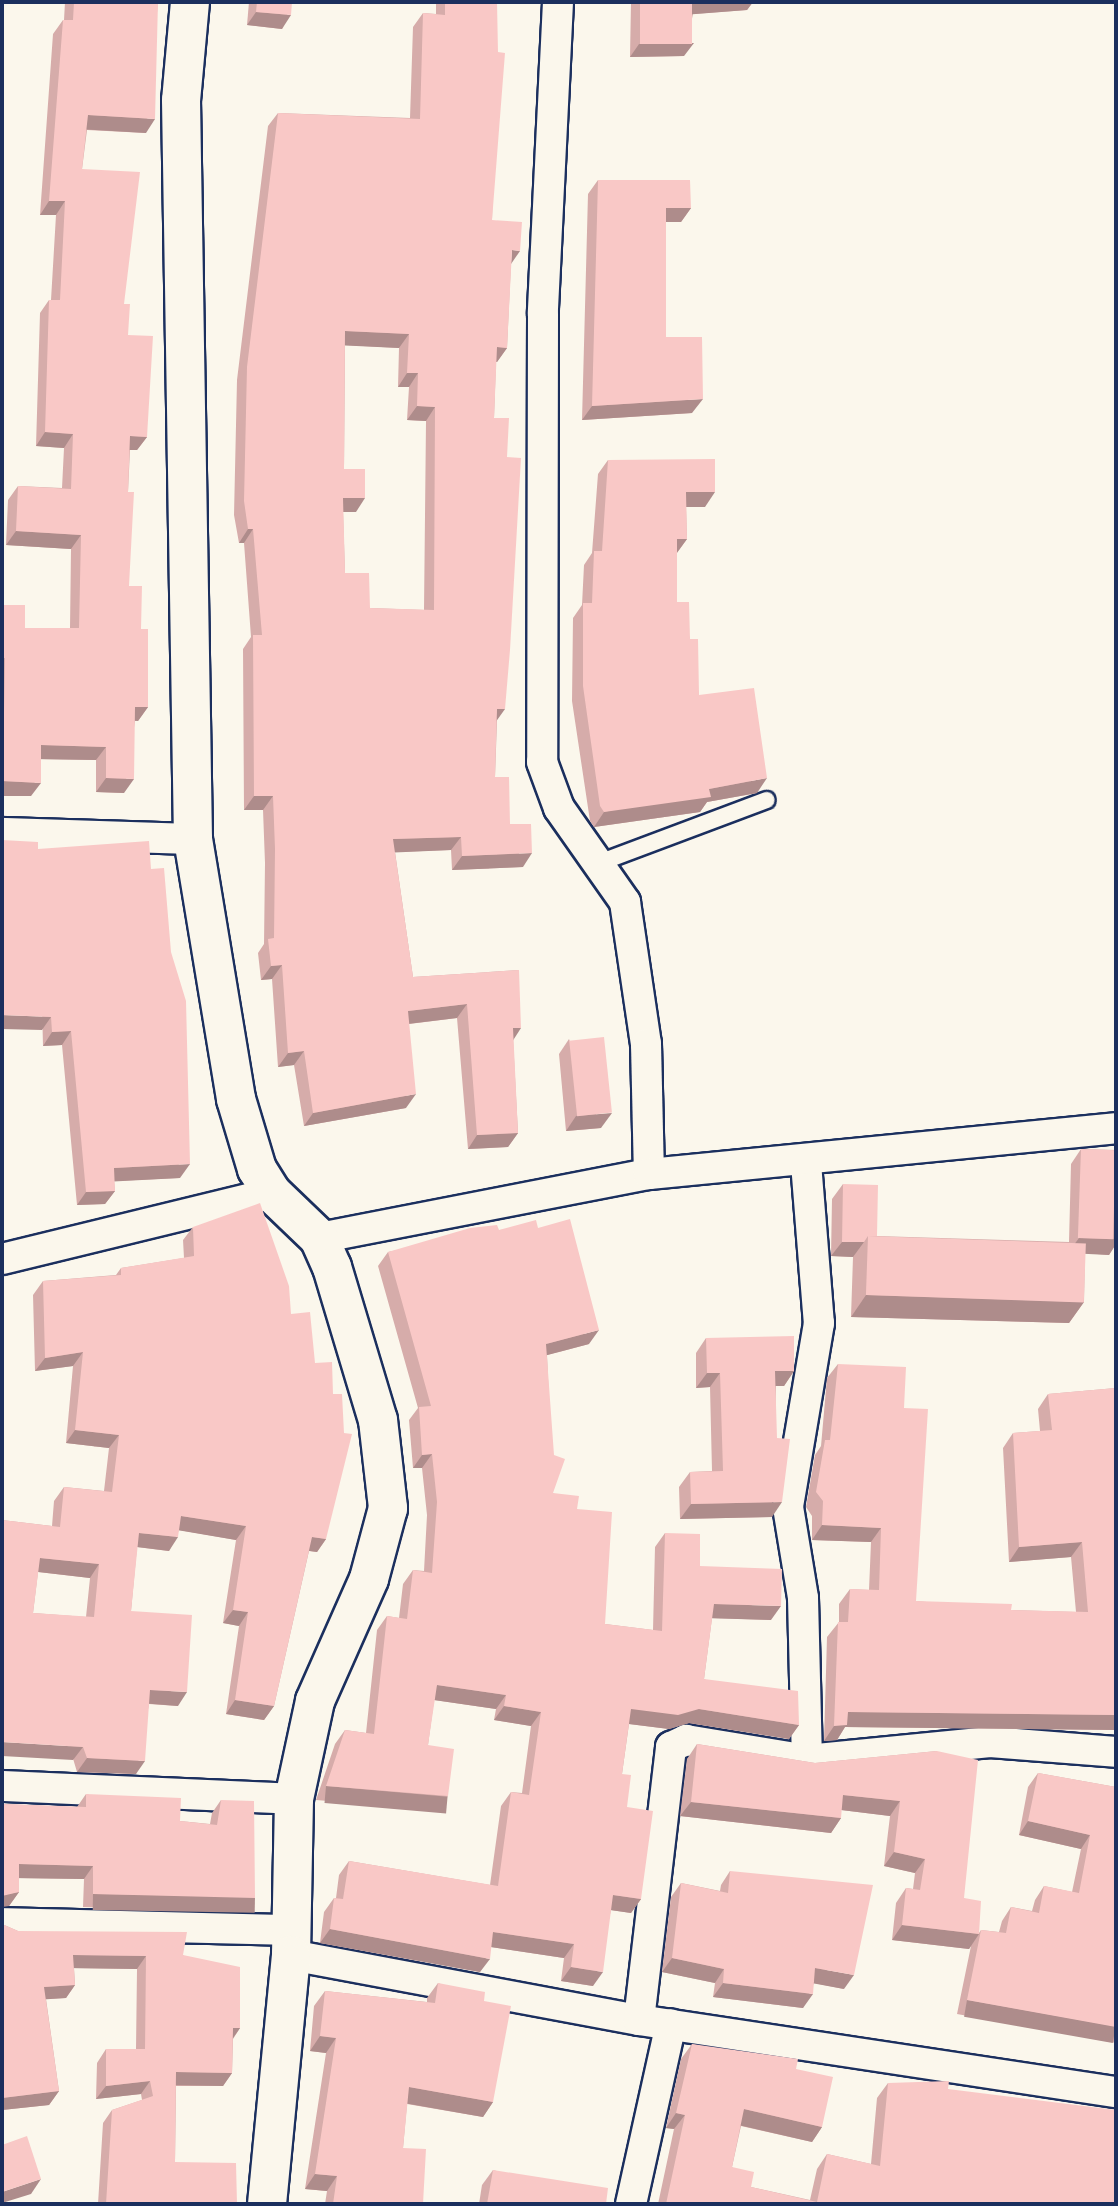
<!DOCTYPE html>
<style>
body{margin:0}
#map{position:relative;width:1118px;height:2206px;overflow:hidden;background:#fbf7ec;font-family:"Architects Daughter",sans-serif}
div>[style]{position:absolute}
.roads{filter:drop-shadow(2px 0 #1b2f5e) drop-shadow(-2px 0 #1b2f5e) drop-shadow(0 2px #1b2f5e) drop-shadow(0 -2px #1b2f5e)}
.lane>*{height:16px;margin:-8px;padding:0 8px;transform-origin:8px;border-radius:8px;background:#fbf7ec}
.street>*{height:30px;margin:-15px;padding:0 15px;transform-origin:15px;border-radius:15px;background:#fbf7ec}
.secondary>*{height:38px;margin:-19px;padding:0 19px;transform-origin:19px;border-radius:19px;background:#fbf7ec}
.wall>*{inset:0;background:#d6acaa}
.shaded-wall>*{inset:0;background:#ae8c8b;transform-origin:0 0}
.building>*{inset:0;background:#f9c8c6;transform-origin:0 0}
span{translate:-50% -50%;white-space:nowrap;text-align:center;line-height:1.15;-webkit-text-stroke:7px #fbf7ec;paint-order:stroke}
.frame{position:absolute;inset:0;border:4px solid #1b2f5e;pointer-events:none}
</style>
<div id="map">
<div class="roads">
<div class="lane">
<div style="left:599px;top:863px;width:179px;rotate:-20.6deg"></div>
</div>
<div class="street">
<div style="left:558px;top:2px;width:312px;rotate:92.8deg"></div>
<div style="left:543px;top:314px;width:448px;rotate:90.1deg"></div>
<div style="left:542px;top:762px;width:49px;rotate:69.7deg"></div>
<div style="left:559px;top:808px;width:115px;rotate:54.9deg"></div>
<div style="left:625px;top:902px;width:144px;rotate:81.6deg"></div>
<div style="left:646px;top:1044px;width:130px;rotate:88.7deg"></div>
<div style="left:2px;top:833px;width:191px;rotate:1.8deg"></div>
<div style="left:806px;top:1163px;width:161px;rotate:85.4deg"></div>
<div style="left:819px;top:1323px;width:187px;rotate:99.6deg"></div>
<div style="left:788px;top:1507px;width:92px;rotate:80.6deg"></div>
<div style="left:803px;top:1598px;width:162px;rotate:88.6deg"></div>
<div style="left:319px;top:1238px;width:336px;rotate:-11deg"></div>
<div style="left:649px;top:1174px;width:469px;rotate:-5.6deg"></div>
<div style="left:2px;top:1259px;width:278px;rotate:-13.7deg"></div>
<div style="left:2px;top:1786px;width:292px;rotate:2.5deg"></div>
<div style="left:2px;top:1923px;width:287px;rotate:1.4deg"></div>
<div style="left:291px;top:1955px;width:354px;rotate:10.6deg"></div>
<div style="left:639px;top:2020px;width:482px;rotate:8.6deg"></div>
<div style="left:639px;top:2020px;width:275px;rotate:-83.3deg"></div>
<div style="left:671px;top:1747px;width:17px;rotate:-25deg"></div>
<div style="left:686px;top:1740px;width:123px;rotate:9.4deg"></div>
<div style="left:807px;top:1760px;width:184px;rotate:-5.6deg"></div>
<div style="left:990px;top:1742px;width:126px;rotate:4.5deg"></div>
<div style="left:631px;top:2204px;width:184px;rotate:-77.5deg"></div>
</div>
<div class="secondary">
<div style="left:190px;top:2px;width:98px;rotate:95.2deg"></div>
<div style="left:181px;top:100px;width:739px;rotate:89.07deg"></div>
<div style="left:193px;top:839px;width:264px;rotate:80.6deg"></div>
<div style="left:236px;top:1099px;width:73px;rotate:73.3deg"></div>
<div style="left:257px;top:1169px;width:28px;rotate:58deg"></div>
<div style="left:272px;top:1193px;width:65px;rotate:43.8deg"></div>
<div style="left:319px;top:1238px;width:32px;rotate:66deg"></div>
<div style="left:332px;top:1267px;width:160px;rotate:73.3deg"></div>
<div style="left:378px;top:1420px;width:89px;rotate:83.5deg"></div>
<div style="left:388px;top:1508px;width:73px;rotate:105deg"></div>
<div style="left:369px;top:1579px;width:133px;rotate:113.9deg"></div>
<div style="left:315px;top:1701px;width:100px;rotate:102.1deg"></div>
<div style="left:294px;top:1799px;width:156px;rotate:91.1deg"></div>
<div style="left:291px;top:1955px;width:250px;rotate:95.5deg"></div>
</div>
</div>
<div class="wall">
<div style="clip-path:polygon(65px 2px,158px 2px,146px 133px,87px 130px,82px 169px,124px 304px,128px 335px,147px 437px,137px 450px,130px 450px,128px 492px,129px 586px,141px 629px,148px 707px,138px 721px,135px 721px,124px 793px,96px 792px,96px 760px,41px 759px,31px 796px,2px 796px,2px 605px,25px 628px,70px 628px,71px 549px,6px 545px,8px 500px,18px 486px,62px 488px,64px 448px,36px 446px,40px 313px,49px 300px,51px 300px,56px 215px,40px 215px,53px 34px,63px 20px,64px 20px)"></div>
<div style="clip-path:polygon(249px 2px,292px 2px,282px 29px,247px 25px)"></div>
<div style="clip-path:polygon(evenodd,436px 2px,497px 2px,492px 220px,511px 263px,507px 348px,497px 362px,496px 362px,494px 418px,497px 721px,495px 777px,510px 824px,523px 867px,452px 870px,451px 850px,395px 852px,413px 977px,519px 970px,513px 1039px,518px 1133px,508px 1147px,468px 1149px,457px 1018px,409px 1024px,406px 1108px,304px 1126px,294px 1065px,278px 1067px,272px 979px,261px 980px,258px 953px,264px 944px,265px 863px,263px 810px,244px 810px,243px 649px,251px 637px,244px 543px,239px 543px,234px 515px,237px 380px,268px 126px,278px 113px,410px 118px,413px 27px,423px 13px,436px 14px,436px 2px,345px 345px,399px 348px,398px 387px,409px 387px,407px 420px,426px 421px,424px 610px,370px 608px,345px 573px,343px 512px,356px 512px,344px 469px,345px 345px)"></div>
<div style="clip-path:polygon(631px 2px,753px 2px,747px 10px,693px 14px,684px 56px,630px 57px)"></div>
<div style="clip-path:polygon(598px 180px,691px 208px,681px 222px,666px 222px,666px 337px,692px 413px,582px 420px,588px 194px)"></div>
<div style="clip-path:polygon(608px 460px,705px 507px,686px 507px,687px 539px,677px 553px,677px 602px,690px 639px,699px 695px,757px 793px,707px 802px,700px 812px,594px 827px,590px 821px,572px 701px,573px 618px,582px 605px,584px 565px,592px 553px,598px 474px)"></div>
<div style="clip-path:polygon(38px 849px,151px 869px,180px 1178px,114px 1181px,115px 1191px,105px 1204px,77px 1205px,62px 1045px,43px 1046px)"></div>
<div style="clip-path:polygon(569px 1039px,601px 1128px,566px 1131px,559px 1054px)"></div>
<div style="clip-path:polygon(1081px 1149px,1116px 1150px,1116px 1244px,1109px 1255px,1085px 1253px,1084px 1302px,1069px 1323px,851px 1317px,853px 1257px,831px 1256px,832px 1199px,843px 1184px,877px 1236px,1069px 1242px,1071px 1164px)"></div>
<div style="clip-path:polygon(evenodd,193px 1227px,291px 1314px,326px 1539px,317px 1552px,309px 1551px,274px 1706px,264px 1720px,226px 1714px,239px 1626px,223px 1623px,236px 1540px,179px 1530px,169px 1551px,137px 1547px,131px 1611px,178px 1706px,149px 1704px,136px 1774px,77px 1772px,2px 1520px,52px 1526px,54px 1501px,64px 1487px,104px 1491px,109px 1448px,66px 1443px,73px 1366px,35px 1371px,33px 1295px,43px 1281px,116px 1275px,121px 1268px,184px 1258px,183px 1240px,193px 1227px,38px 1572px,90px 1578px,86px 1617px,33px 1613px,38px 1572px)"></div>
<div style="clip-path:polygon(538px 1228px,589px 1344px,547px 1355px,553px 1493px,577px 1509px,605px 1624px,653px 1630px,655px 1547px,665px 1533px,700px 1566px,771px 1620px,712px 1618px,704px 1679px,799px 1725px,789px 1739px,689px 1723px,669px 1729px,629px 1724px,622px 1774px,641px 1899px,631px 1913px,611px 1910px,593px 1986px,561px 1981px,564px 1958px,491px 1947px,480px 1972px,320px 1943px,324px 1912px,334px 1898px,336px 1898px,339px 1875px,349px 1861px,490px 1885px,501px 1806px,511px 1792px,522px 1793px,531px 1726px,494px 1720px,496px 1709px,434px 1700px,428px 1745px,448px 1796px,438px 1810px,316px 1800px,335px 1744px,345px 1730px,366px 1733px,377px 1630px,387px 1616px,399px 1618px,403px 1584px,413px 1570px,424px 1571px,427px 1515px,422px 1468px,413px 1468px,409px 1420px,418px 1408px,378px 1266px,388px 1252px,499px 1230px)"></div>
<div style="clip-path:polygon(706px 1338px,794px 1371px,784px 1386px,776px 1386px,772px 1517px,680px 1519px,679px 1487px,690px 1472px,712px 1471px,710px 1387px,696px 1388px,696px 1353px)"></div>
<div style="clip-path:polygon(838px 1364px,904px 1408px,916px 1601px,1011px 1610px,1076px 1612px,1071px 1557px,1009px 1562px,1003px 1448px,1013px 1433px,1040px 1431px,1038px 1409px,1048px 1394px,1116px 1388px,1116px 1730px,845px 1727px,837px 1740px,824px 1741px,827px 1637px,839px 1622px,839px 1604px,850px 1589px,869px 1590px,871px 1542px,812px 1540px,812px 1516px,806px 1507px,815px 1455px,821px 1446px,827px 1378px)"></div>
<div style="clip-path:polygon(697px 1744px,815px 1763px,937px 1751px,964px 1898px,979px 1933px,981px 1930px,999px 1932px,1002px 1921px,1011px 1907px,1032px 1911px,1035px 1900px,1044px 1886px,1072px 1892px,1081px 1849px,1019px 1835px,1028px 1787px,1038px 1773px,1116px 1787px,1116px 2043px,957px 2014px,971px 1946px,969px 1949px,892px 1940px,896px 1903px,906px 1888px,913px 1889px,915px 1873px,884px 1866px,890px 1816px,841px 1810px,841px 1818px,831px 1833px,680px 1816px,687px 1759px)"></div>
<div style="clip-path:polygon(86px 1794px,180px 1821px,210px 1824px,212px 1813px,221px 1800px,255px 1898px,246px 1911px,83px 1907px,84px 1879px,19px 1878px,19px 1892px,9px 1906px,2px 1804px,77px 1807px)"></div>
<div style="clip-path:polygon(730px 1871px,844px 1989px,814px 1983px,803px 2008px,713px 1997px,715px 1983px,662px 1972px,671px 1897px,681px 1883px,720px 1891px,721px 1885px)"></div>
<div style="clip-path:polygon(2px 1924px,18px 1931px,183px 1955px,240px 2028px,233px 2039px,232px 2073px,223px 2086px,176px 2086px,175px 2162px,237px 2204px,98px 2204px,103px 2123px,112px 2110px,142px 2100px,141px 2094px,96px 2099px,97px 2063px,106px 2049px,136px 2049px,137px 1969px,74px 1968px,75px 1985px,66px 1998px,46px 1999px,59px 2091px,49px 2105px,2px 2110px)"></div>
<div style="clip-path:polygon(438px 1983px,484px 2001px,493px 2102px,483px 2117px,407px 2104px,403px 2148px,423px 2204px,325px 2204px,327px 2191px,305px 2189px,326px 2053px,310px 2051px,314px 2006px,325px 1991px,427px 2002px,427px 1998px)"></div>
<div style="clip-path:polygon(692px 2044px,796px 2069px,822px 2127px,812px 2142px,741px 2126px,732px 2167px,751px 2187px,810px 2200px,817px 2169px,827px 2154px,871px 2164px,877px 2098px,888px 2083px,948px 2089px,1116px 2204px,658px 2204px,674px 2129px,666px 2128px,681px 2059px)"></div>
<div style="clip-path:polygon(493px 2170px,606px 2204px,479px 2204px,482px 2185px)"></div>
</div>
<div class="shaded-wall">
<div style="clip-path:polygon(692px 2px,753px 2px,747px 10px,683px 15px)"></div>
<div style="clip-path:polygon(256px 12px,291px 15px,282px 29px,247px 25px)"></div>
<div style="clip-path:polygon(694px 43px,684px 56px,630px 57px,639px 44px)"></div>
<div style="clip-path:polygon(88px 115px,155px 119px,146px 133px,78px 129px)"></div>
<div style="clip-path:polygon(49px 201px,65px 201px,56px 215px,40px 215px)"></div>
<div style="clip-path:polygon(666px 208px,691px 208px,681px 222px,656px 222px)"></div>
<div style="clip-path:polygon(512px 250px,520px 251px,511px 264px)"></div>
<div style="clip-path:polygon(345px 331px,409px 334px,399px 348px,335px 345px)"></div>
<div style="clip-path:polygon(497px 347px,507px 348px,497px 362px,487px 361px)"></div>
<div style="clip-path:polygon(407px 373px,418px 373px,409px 387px,398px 387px)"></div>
<div style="clip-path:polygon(703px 399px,692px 413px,582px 420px,592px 406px)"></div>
<div style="clip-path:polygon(417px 406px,435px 407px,426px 421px,407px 420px)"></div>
<div style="clip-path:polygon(45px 432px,73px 434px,64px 448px,36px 446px)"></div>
<div style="clip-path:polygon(130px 436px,147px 437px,137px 450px,121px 450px)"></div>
<div style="clip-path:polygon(686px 492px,715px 492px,705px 507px,676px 507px)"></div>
<div style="clip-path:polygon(343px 498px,365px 498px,356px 512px,333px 512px)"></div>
<div style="clip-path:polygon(248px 529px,253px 529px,244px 543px,239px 543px)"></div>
<div style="clip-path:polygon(16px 531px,81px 535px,71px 549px,6px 545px)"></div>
<div style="clip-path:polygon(677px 539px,687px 539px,676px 554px)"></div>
<div style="clip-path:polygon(135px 707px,148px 707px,138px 721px,125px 720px)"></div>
<div style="clip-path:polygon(497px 709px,505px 709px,495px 723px)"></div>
<div style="clip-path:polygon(41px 745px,106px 747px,96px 760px,31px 759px)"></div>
<div style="clip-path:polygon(106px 778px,134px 779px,124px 793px,96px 792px)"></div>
<div style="clip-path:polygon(767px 778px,757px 793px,707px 802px,700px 812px,594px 827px,604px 812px,709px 789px)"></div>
<div style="clip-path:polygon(2px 781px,41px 783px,31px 796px,2px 796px)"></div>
<div style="clip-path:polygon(254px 796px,273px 796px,263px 810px,244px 810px)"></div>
<div style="clip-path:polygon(461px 837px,451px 850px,383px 853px,393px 839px)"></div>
<div style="clip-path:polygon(532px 853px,523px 867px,452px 870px,462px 856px)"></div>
<div style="clip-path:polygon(282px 965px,272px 979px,261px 980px,271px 966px)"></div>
<div style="clip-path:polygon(467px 1004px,457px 1018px,399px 1025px,408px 1011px)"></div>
<div style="clip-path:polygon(2px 1015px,51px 1017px,42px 1030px,2px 1029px)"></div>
<div style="clip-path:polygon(513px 1028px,521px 1028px,512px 1042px)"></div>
<div style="clip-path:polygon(71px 1031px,62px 1045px,43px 1046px,52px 1032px)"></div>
<div style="clip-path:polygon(304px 1051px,294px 1065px,278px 1067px,288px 1053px)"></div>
<div style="clip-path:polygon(416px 1094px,406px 1108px,304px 1126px,313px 1113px)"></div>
<div style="clip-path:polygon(612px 1113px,601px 1128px,566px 1131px,576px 1116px)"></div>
<div style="clip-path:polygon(518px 1133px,508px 1147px,468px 1149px,477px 1135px)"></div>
<div style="clip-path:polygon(190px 1164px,180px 1178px,104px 1182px,114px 1168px)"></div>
<div style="clip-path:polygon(115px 1191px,105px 1204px,77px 1205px,86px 1192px)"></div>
<div style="clip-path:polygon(1079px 1238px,1116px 1239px,1116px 1244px,1109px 1255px,1068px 1253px)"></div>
<div style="clip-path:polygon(842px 1242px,864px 1242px,853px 1257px,831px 1256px)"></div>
<div style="clip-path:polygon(866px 1295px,1084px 1302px,1069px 1323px,851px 1317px)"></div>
<div style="clip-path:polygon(599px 1330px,589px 1344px,536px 1358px,546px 1344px)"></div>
<div style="clip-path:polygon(83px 1352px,73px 1366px,35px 1371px,45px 1358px)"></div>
<div style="clip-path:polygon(775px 1371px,794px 1371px,784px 1386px,765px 1386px)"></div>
<div style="clip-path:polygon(707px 1373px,720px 1373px,710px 1387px,696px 1388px)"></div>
<div style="clip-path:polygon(75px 1430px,119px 1435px,109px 1448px,66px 1443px)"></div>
<div style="clip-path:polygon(432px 1454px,422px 1468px,413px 1468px,422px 1455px)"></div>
<div style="clip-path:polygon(782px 1502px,772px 1517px,680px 1519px,691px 1504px)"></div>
<div style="clip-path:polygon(181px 1516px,246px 1526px,236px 1540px,171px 1529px)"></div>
<div style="clip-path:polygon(822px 1525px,881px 1528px,871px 1542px,812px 1540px)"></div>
<div style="clip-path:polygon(139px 1533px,178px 1537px,169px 1551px,129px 1546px)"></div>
<div style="clip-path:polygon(312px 1537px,326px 1539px,317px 1552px,303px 1550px)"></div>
<div style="clip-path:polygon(1082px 1542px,1071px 1557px,1009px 1562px,1019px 1547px)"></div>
<div style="clip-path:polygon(40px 1558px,99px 1564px,90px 1578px,30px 1571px)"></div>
<div style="clip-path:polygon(714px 1604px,781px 1606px,771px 1620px,704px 1618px)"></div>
<div style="clip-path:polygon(233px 1610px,248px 1612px,239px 1626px,223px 1623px)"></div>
<div style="clip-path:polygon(437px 1685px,506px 1695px,496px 1709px,427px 1699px)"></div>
<div style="clip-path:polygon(150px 1690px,187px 1692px,178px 1706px,140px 1703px)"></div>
<div style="clip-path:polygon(235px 1700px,274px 1706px,264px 1720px,226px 1714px)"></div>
<div style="clip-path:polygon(504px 1706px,541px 1712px,531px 1726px,494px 1720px)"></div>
<div style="clip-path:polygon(631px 1709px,699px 1709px,799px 1725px,789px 1739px,689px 1723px,669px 1729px,621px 1723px)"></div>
<div style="clip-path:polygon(848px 1712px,1116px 1715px,1116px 1730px,845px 1727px,837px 1740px,824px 1741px,834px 1726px)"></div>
<div style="clip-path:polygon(2px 1742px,83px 1747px,73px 1760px,2px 1756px)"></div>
<div style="clip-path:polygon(87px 1758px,145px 1761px,136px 1774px,77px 1772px)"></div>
<div style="left:326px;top:1786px;width:122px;height:17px;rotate:5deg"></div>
<div style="clip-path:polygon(843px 1795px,900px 1801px,890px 1816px,833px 1809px)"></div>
<div style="clip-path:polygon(691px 1802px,841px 1818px,831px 1833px,680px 1816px)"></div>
<div style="clip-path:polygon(1028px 1821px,1090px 1835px,1081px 1849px,1019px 1835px)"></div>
<div style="clip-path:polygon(894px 1852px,925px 1859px,915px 1873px,884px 1866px)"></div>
<div style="clip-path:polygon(19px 1864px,93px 1866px,84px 1879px,10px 1878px)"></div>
<div style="clip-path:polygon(19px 1892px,9px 1906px,2px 1907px,2px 1895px)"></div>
<div style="left:93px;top:1894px;width:162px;height:16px;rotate:1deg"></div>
<div style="clip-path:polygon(613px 1895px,641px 1899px,631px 1913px,603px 1909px)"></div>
<div style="clip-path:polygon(902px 1925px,979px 1934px,969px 1949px,892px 1940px)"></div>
<div style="clip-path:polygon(330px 1929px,490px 1959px,480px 1972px,320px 1943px)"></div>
<div style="clip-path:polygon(493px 1932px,574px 1944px,564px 1958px,484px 1946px)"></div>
<div style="clip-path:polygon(73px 1955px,146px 1956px,137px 1969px,64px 1968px)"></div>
<div style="clip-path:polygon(672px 1958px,724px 1969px,715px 1983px,662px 1972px)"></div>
<div style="clip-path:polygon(571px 1967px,603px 1972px,593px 1986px,561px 1981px)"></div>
<div style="clip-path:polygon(815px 1968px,854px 1975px,844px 1989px,806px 1982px)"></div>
<div style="clip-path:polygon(723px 1983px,813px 1994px,803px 2008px,713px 1997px)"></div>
<div style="clip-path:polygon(75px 1985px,66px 1998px,35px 2000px,44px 1987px)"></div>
<div style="left:967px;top:2000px;width:151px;height:17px;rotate:10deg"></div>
<div style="clip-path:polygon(233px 2028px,240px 2028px,231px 2041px)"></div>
<div style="clip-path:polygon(320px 2036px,336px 2038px,326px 2053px,310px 2051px)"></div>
<div style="clip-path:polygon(176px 2072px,232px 2073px,223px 2086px,167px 2085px)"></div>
<div style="clip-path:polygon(150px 2081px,141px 2094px,96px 2099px,106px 2086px)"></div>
<div style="clip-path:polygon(409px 2087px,493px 2102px,483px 2117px,398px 2102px)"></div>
<div style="clip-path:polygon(59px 2091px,49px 2105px,2px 2110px,2px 2098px)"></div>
<div style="clip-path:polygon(744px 2109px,822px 2127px,812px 2142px,734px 2124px)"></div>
<div style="clip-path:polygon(676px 2113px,685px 2115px,674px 2129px,666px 2128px)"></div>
<div style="clip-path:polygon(315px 2174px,337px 2176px,327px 2191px,305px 2189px)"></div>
<div style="clip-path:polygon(41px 2179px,31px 2194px,2px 2203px,2px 2192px)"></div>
</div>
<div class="building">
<div style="clip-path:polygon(74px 2px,158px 2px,155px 119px,88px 115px,82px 169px,140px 172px,124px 304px,130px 304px,128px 335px,153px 336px,147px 437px,130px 436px,128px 492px,134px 492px,129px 586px,142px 586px,141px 629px,148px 629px,148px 707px,135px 707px,134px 779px,106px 778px,106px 747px,41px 745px,41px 783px,2px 781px,2px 713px,4px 713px,5px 658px,2px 658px,2px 605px,25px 605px,25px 628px,79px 628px,81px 535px,16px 531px,18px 486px,71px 489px,73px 434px,45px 432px,49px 300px,60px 300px,65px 201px,49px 201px,63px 20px,73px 20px)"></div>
<div style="clip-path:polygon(257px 2px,292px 2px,291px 15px,256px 12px)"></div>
<div style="clip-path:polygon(evenodd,445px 2px,497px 2px,498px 52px,505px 53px,492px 220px,522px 222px,520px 251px,512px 250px,507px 348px,497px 347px,494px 418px,509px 418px,507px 457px,521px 458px,510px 650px,505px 709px,497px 709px,495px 777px,509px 777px,510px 824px,531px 824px,532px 853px,462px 856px,461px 837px,393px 839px,413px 977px,519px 970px,521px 1028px,513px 1028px,518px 1133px,477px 1135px,467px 1004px,408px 1011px,416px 1094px,313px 1113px,304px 1051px,288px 1053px,282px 965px,271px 966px,268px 939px,274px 938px,275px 849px,273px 796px,254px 796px,253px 635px,262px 635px,253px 529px,248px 529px,244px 501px,247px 367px,278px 113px,420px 119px,423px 13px,445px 15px,445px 2px,345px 331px,409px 334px,407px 373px,418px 373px,417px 406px,435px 407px,434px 610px,370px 608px,369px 573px,345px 573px,343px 498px,365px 498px,365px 469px,344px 469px,345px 331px)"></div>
<div style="left:640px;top:2px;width:52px;height:42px"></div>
<div style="clip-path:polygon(598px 180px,690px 180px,691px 208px,666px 208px,666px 337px,702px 337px,703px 399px,592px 406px)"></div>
<div style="clip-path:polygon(715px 459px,715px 492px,686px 492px,687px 539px,677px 539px,677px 602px,689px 602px,690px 639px,698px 639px,699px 695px,754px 688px,767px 778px,709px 789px,711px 797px,604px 812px,600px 806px,583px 686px,583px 603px,592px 603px,594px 551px,602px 551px,608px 460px)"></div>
<div style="clip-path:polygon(2px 840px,38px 842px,38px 849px,149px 841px,151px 869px,164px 868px,171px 952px,186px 1001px,190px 1164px,114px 1168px,115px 1191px,86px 1192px,71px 1031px,52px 1032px,51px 1017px,2px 1015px)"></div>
<div style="left:604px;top:1037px;width:76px;height:35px;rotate:84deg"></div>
<div style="left:1081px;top:1149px;width:35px;height:89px;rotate:2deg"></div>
<div style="clip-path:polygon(843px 1184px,878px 1185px,877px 1236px,868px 1236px,864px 1242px,842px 1242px)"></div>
<div style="clip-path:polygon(evenodd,260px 1203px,289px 1286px,291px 1314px,310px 1312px,315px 1363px,332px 1362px,333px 1394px,342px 1394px,344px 1433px,352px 1434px,326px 1539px,312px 1537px,274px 1706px,235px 1700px,248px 1612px,233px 1610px,246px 1526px,181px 1516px,178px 1537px,139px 1533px,131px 1611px,192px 1615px,187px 1692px,150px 1690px,145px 1761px,87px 1758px,83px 1747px,2px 1742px,2px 1520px,60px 1527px,64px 1487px,112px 1492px,119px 1435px,75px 1430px,83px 1352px,45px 1358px,43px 1281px,121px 1275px,121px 1268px,194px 1256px,193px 1227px,260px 1203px,40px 1558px,99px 1564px,94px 1617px,33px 1613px,40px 1558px)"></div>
<div style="clip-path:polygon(570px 1219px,599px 1330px,546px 1344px,554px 1455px,565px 1459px,553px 1493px,579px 1496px,577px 1509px,612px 1512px,605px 1624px,662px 1631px,665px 1533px,700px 1534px,700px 1566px,782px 1569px,781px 1606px,714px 1604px,704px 1679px,798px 1691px,799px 1725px,699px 1709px,678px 1715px,631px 1709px,622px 1774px,631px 1775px,627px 1807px,653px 1811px,641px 1899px,613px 1895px,603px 1972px,571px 1967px,574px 1944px,493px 1932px,490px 1959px,330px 1929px,334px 1898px,343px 1899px,349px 1861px,498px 1886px,511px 1792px,529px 1795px,541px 1712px,504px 1706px,506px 1695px,437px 1685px,428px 1745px,454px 1749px,448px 1796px,326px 1786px,345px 1730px,374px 1734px,387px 1616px,407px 1619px,413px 1570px,432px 1573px,437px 1502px,432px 1454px,422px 1455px,419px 1407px,431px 1406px,388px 1252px,470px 1228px,497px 1225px,499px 1230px,536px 1220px,538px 1228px)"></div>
<div style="left:868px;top:1236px;width:218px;height:59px;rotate:2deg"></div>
<div style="clip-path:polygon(794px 1336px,794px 1371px,775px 1371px,777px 1438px,790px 1439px,782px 1502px,691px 1504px,690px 1472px,723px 1471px,720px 1373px,707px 1373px,706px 1338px)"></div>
<div style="clip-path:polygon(838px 1364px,906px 1367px,904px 1408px,928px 1409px,916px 1601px,1012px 1604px,1011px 1610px,1088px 1612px,1082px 1542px,1019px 1547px,1013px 1433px,1052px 1430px,1048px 1394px,1116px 1388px,1116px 1715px,848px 1712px,847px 1725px,834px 1726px,838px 1622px,848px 1622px,850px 1589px,879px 1590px,881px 1528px,822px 1525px,823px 1501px,816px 1492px,825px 1440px,830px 1440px)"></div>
<div style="clip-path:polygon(697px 1744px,815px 1763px,937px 1751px,978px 1760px,964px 1898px,981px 1901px,979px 1934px,902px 1925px,906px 1888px,920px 1890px,925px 1859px,894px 1852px,900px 1801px,843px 1795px,841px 1818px,691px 1802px)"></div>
<div style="clip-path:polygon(1038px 1773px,1116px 1787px,1116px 2027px,967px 2000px,981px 1930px,1006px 1933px,1011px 1907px,1039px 1913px,1044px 1886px,1079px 1893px,1090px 1835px,1028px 1821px)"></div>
<div style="clip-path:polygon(86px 1794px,181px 1798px,180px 1821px,217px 1825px,221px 1800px,254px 1801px,255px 1898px,93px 1894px,93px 1866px,19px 1864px,19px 1892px,2px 1896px,2px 1804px,86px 1807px)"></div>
<div style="clip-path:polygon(730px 1871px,873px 1885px,854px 1975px,815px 1968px,813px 1994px,723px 1983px,724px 1969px,672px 1958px,681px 1883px,728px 1893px)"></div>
<div style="clip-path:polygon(2px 1924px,18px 1931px,187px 1932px,183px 1955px,240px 1967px,240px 2028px,233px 2028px,232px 2073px,176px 2072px,175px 2162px,236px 2163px,237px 2204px,106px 2204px,112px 2110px,153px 2096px,150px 2081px,106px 2086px,106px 2049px,145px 2049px,146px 1956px,73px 1955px,75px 1985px,44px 1987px,59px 2091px,2px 2098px)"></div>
<div style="clip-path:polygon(438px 1983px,485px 1992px,484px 2001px,511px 2006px,493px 2102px,409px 2087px,403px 2148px,426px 2149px,423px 2204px,333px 2204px,337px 2176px,315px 2174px,336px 2038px,320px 2036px,325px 1991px,435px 2003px)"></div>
<div style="clip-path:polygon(692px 2044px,798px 2059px,796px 2069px,833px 2077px,822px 2127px,744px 2109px,732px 2167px,754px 2172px,751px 2187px,817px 2202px,827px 2154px,880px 2166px,888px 2083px,949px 2081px,948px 2089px,1116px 2110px,1116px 2204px,666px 2204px,685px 2115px,676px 2113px)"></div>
<div style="clip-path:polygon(27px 2136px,41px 2179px,2px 2192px,2px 2145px)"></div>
<div style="clip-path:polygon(493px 2170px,608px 2188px,606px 2204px,487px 2204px)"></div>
</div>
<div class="frame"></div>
</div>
